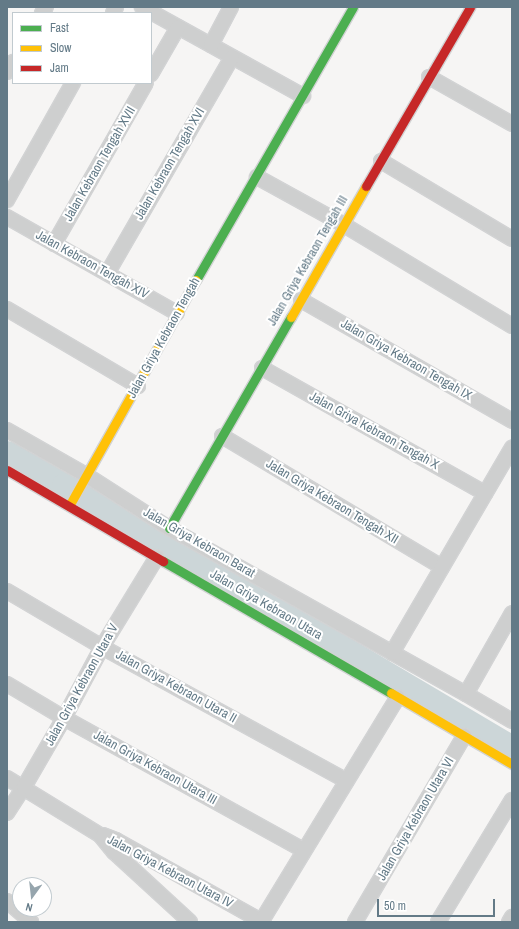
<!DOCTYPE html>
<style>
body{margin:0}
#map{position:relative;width:519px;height:929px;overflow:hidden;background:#f6f5f4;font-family:"Archivo Narrow",sans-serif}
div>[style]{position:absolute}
.river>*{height:28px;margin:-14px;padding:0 14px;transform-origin:14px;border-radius:14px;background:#ccd6d8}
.roads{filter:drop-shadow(1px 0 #d2d3d4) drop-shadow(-1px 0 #d2d3d4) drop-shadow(0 1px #d2d3d4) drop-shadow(0 -1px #d2d3d4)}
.street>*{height:14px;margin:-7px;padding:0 7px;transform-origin:7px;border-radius:7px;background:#cecfcf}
.fast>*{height:9px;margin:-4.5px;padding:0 4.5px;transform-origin:4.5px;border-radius:4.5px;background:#4caf50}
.slow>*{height:9px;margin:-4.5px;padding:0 4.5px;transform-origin:4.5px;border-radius:4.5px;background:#ffc107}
.jam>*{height:9px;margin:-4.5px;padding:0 4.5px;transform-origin:4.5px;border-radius:4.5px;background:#c62828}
span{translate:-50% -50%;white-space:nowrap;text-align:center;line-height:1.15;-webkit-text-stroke:4px #fff;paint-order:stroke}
.street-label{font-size:13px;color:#637a87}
.frame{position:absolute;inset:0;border:8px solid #637a87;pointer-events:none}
.legend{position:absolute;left:12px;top:12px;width:140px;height:72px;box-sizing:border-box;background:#fff;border:1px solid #c1cacf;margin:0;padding:5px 7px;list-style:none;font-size:12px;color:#637a87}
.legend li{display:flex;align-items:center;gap:8px;height:20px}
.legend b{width:20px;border:1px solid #c1cacf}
.north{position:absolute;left:12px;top:877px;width:40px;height:40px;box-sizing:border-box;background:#fff;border:1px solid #c1cacf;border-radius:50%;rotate:195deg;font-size:11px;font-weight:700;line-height:16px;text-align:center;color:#637a87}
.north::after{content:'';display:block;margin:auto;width:14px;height:18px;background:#96a5ad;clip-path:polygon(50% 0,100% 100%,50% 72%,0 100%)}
.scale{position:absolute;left:377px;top:899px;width:118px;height:18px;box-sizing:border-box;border:2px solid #637a87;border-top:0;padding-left:5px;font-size:12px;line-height:14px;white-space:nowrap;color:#637a87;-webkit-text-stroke:3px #fff;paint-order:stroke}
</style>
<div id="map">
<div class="river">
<div style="left:7px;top:455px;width:67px;rotate:27.7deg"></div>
<div style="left:66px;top:486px;width:518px;rotate:30.62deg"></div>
</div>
<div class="roads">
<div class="street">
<div style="left:142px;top:7px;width:184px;rotate:28.9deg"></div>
<div style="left:42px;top:13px;width:7px;rotate:-56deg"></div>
<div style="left:113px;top:13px;width:7px;rotate:-63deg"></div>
<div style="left:211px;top:45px;width:43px;rotate:-62.2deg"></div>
<div style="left:7px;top:72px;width:12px;rotate:-59deg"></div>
<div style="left:151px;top:74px;width:54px;rotate:-60.1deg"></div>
<div style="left:429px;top:77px;width:95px;rotate:29.5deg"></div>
<div style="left:381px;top:161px;width:152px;rotate:30.8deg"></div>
<div style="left:257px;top:177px;width:99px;rotate:28.9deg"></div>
<div style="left:344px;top:225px;width:196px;rotate:31deg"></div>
<div style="left:7px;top:200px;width:134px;rotate:-60.6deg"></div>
<div style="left:7px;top:217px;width:195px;rotate:29.5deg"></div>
<div style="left:54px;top:244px;width:185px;rotate:-60.3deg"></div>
<div style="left:108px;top:272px;width:248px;rotate:-60deg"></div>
<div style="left:301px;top:300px;width:243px;rotate:29.8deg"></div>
<div style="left:7px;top:309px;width:152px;rotate:30.4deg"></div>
<div style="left:262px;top:368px;width:256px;rotate:29.3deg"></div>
<div style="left:7px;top:430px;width:91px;rotate:29.7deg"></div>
<div style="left:86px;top:475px;width:98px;rotate:32.6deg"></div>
<div style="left:169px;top:528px;width:340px;rotate:29.2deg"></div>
<div style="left:466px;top:694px;width:53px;rotate:30.4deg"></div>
<div style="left:222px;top:436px;width:256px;rotate:30.8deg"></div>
<div style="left:7px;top:591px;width:110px;rotate:30.5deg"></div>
<div style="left:102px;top:647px;width:279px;rotate:28.7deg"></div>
<div style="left:392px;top:653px;width:238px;rotate:-59.7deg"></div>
<div style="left:7px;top:684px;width:66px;rotate:30.8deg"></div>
<div style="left:64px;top:718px;width:273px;rotate:28.9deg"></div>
<div style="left:466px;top:694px;width:93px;rotate:-60.4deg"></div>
<div style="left:7px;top:778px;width:109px;rotate:31.5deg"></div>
<div style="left:100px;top:835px;width:22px;rotate:51deg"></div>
<div style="left:114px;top:852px;width:103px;rotate:42.6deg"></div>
<div style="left:7px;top:813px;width:31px;rotate:-57deg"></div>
<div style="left:24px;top:787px;width:80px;rotate:-59.9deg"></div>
<div style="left:64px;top:718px;width:81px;rotate:-61.8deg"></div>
<div style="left:102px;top:647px;width:105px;rotate:-58.6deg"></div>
<div style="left:103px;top:835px;width:14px;rotate:21deg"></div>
<div style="left:116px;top:840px;width:166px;rotate:29.2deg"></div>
<div style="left:7px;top:901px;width:32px;rotate:41deg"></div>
<div style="left:261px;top:922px;width:263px;rotate:-58.7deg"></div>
<div style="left:355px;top:922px;width:216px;rotate:-59.6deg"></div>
<div style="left:438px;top:922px;width:143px;rotate:-58.8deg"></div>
<div style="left:509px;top:922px;width:6px;rotate:-59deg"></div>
</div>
<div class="fast">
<div style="left:196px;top:280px;width:315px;rotate:-60.1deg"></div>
<div style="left:169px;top:528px;width:244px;rotate:-60deg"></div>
<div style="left:163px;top:561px;width:263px;rotate:30.1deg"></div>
</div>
<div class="slow">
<div style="left:291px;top:317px;width:151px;rotate:-60.2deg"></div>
<div style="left:69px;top:506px;width:259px;rotate:-60.7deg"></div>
<div style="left:391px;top:693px;width:140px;rotate:30.4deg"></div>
</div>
<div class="jam">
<div style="left:366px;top:186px;width:207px;rotate:-59.8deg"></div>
<div style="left:7px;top:470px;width:181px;rotate:30.3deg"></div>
</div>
</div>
<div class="street-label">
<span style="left:100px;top:164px;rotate:-60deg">Jalan Kebraon Tengah XVII</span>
<span style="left:170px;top:164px;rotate:-60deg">Jalan Kebraon Tengah XVI</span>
<span style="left:308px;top:261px;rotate:-60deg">Jalan Griya Kebraon Tengah III</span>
<span style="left:92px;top:265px;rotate:29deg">Jalan Kebraon Tengah XIV</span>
<span style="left:164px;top:338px;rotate:-61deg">Jalan Griya Kebraon Tengah</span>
<span style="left:406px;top:360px;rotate:30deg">Jalan Griya Kebraon Tengah IX</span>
<span style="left:374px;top:431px;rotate:29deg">Jalan Griya Kebraon Tengah X</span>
<span style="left:332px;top:502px;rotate:31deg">Jalan Griya Kebraon Tengah XII</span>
<span style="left:199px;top:543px;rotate:30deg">Jalan Griya Kebraon Barat</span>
<span style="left:266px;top:605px;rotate:30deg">Jalan Griya Kebraon Utara</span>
<span style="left:82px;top:685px;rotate:-61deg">Jalan Griya Kebraon Utara V</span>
<span style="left:176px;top:687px;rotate:29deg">Jalan Griya Kebraon Utara II</span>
<span style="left:155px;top:768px;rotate:29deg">Jalan Griya Kebraon Utara III</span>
<span style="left:416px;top:819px;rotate:-60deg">Jalan Griya Kebraon Utara VI</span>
<span style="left:170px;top:872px;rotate:28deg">Jalan Griya Kebraon Utara IV</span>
</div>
<div class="frame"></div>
<ul class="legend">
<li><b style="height:5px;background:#4caf50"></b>Fast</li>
<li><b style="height:5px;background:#ffc107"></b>Slow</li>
<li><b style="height:5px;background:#c62828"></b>Jam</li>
</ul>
<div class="north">N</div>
<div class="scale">50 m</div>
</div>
